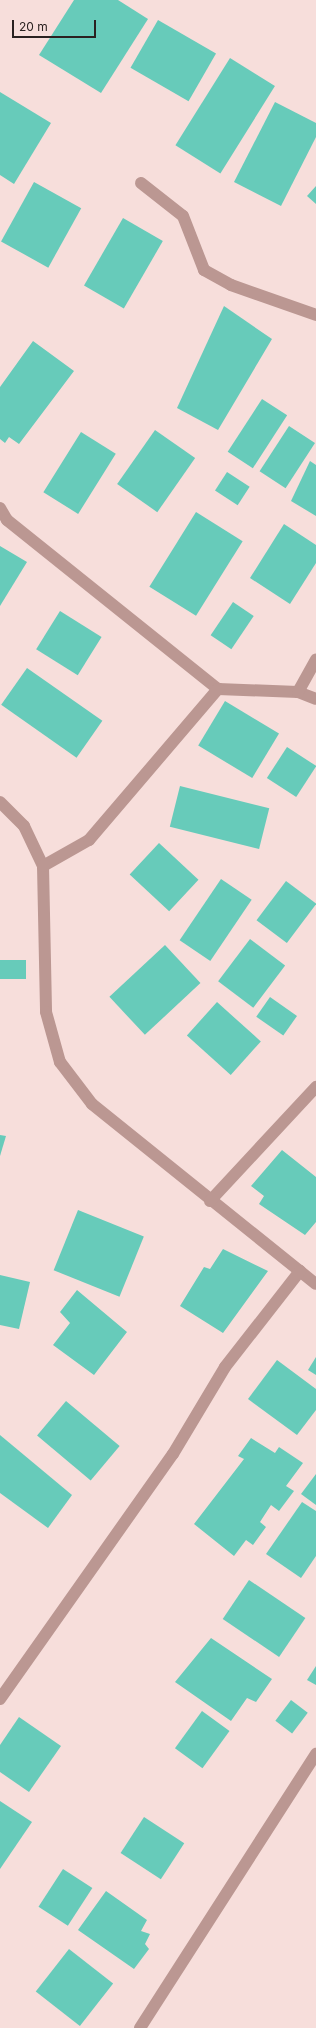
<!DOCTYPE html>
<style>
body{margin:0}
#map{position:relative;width:316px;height:2028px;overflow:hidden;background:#f7dedb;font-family:Inter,sans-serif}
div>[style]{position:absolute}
.building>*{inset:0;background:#67cbba;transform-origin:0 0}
.street>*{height:12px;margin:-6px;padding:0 6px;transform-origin:6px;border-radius:6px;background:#bb9792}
span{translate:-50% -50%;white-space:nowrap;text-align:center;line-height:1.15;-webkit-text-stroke:3px #f7dedb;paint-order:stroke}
.scale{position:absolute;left:12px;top:20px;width:84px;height:18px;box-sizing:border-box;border:2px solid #2a2120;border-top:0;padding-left:5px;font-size:12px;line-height:14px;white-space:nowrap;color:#2a2120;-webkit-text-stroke:3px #f7dedb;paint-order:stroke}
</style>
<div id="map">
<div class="building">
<div style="clip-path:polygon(74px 0,118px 0,148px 19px,101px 93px,39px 55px)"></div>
<div style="left:158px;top:20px;width:67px;height:55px;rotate:30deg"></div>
<div style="left:230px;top:58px;width:53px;height:103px;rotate:32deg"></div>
<div style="clip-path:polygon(0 92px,51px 123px,14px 184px,0 175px)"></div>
<div style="clip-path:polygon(275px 102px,316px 123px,316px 137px,281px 206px,234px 182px)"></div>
<div style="left:34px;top:182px;width:54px;height:68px;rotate:29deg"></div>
<div style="clip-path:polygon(316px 186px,316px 204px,307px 196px)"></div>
<div style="left:123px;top:218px;width:46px;height:78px;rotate:30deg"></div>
<div style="clip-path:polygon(224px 306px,272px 339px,218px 430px,177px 408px)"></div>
<div style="clip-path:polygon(33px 341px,74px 371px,19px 444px,9px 437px,5px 443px,0 439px,0 387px)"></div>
<div style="left:262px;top:399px;width:30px;height:63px;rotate:33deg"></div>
<div style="left:289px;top:426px;width:31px;height:54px;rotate:33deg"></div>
<div style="left:155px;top:430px;width:49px;height:66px;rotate:35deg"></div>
<div style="left:81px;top:432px;width:41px;height:71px;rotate:32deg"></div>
<div style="clip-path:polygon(310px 461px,316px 465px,316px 516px,291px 501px)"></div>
<div style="left:227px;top:472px;width:27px;height:22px;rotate:33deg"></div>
<div style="left:196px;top:512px;width:55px;height:88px;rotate:32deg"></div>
<div style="clip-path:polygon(284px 524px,316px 545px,316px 563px,290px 604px,250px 578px)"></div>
<div style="clip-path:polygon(0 546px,27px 562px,0 606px)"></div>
<div style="left:233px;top:602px;width:25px;height:40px;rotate:34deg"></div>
<div style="left:60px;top:611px;width:49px;height:45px;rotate:32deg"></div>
<div style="left:27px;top:668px;width:92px;height:45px;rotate:35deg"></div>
<div style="left:225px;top:701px;width:63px;height:52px;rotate:31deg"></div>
<div style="left:287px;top:747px;width:35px;height:37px;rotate:33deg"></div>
<div style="left:180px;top:786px;width:92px;height:42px;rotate:14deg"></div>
<div style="left:159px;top:843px;width:54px;height:43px;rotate:43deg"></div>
<div style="left:221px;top:879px;width:37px;height:74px;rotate:34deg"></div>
<div style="left:286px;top:881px;width:38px;height:49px;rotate:37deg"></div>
<div style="left:250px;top:939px;width:44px;height:53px;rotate:37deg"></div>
<div style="left:165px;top:945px;width:52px;height:76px;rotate:47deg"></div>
<div style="left:26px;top:960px;width:19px;height:26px;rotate:90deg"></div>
<div style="left:270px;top:997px;width:33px;height:24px;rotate:35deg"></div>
<div style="left:217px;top:1002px;width:59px;height:45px;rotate:42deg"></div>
<div style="clip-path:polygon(0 1135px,6px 1136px,0 1156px)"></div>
<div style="clip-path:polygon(282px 1150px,316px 1177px,316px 1222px,305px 1235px,259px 1204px,264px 1196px,251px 1186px)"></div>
<div style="left:78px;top:1210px;width:71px;height:65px;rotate:22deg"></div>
<div style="clip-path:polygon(223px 1249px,268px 1271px,223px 1333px,180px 1306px,204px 1267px,210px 1269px)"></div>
<div style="clip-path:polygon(0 1275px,30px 1282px,19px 1329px,0 1325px)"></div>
<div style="clip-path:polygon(77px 1290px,127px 1332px,94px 1375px,53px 1345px,70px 1323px,60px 1312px)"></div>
<div style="clip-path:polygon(316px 1357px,316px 1375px,308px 1370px)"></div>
<div style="clip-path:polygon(277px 1360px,316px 1389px,316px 1410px,297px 1435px,248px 1399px)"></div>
<div style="left:66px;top:1401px;width:70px;height:45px;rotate:40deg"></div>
<div style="clip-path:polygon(0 1435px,72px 1495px,48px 1528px,0 1493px)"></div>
<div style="clip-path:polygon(251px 1438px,275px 1453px,279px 1447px,303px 1463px,286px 1486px,294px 1491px,279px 1511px,271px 1505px,260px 1522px,266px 1527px,253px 1545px,246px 1540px,234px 1556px,194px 1524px,244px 1459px,238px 1456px)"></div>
<div style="clip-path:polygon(316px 1474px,316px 1505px,301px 1494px)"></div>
<div style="clip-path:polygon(302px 1502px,316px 1511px,316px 1556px,301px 1578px,266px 1554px)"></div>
<div style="left:249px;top:1580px;width:68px;height:47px;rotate:34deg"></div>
<div style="clip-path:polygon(211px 1638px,272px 1679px,256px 1702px,247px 1698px,231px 1721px,175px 1682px)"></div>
<div style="clip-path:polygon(316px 1666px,316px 1685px,307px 1680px)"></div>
<div style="left:291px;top:1700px;width:21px;height:26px;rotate:37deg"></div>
<div style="left:202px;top:1711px;width:34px;height:46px;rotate:36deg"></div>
<div style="clip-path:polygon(19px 1717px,61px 1746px,29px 1792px,0 1772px,0 1745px)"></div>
<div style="clip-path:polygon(0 1801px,32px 1822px,0 1869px)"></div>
<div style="left:144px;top:1817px;width:48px;height:43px;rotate:33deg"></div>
<div style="left:63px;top:1869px;width:35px;height:45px;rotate:33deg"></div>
<div style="clip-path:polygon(106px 1891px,147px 1920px,141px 1931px,150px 1934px,145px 1944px,149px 1949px,134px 1969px,78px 1930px)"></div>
<div style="left:69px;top:1949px;width:56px;height:54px;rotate:38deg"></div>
</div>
<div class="street">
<div style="left:141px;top:183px;width:53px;rotate:38.2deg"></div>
<div style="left:183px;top:216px;width:58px;rotate:68.7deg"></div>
<div style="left:204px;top:270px;width:31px;rotate:29deg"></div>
<div style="left:231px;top:285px;width:90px;rotate:19.4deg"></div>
<div style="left:0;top:508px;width:14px;rotate:60deg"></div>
<div style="left:7px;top:520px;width:270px;rotate:38.7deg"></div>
<div style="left:218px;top:689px;width:80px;rotate:2.1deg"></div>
<div style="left:298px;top:692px;width:19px;rotate:21deg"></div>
<div style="left:298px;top:692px;width:37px;rotate:-61deg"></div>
<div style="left:0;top:802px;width:34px;rotate:45deg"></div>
<div style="left:24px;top:826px;width:44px;rotate:64.6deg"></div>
<div style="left:43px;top:866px;width:146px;rotate:88.8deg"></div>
<div style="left:46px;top:1012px;width:52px;rotate:74.4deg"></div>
<div style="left:60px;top:1062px;width:53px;rotate:52.7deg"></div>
<div style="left:92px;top:1104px;width:287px;rotate:38.8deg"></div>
<div style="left:43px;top:866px;width:53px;rotate:-29.5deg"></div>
<div style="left:89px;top:840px;width:199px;rotate:-49.5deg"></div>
<div style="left:210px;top:1201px;width:156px;rotate:-47.1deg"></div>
<div style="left:0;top:1699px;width:300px;rotate:-54.8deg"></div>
<div style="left:173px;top:1454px;width:101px;rotate:-59.1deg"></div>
<div style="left:225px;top:1367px;width:122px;rotate:-52deg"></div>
<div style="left:140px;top:2028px;width:326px;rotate:-57.3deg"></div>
</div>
<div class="scale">20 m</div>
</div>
